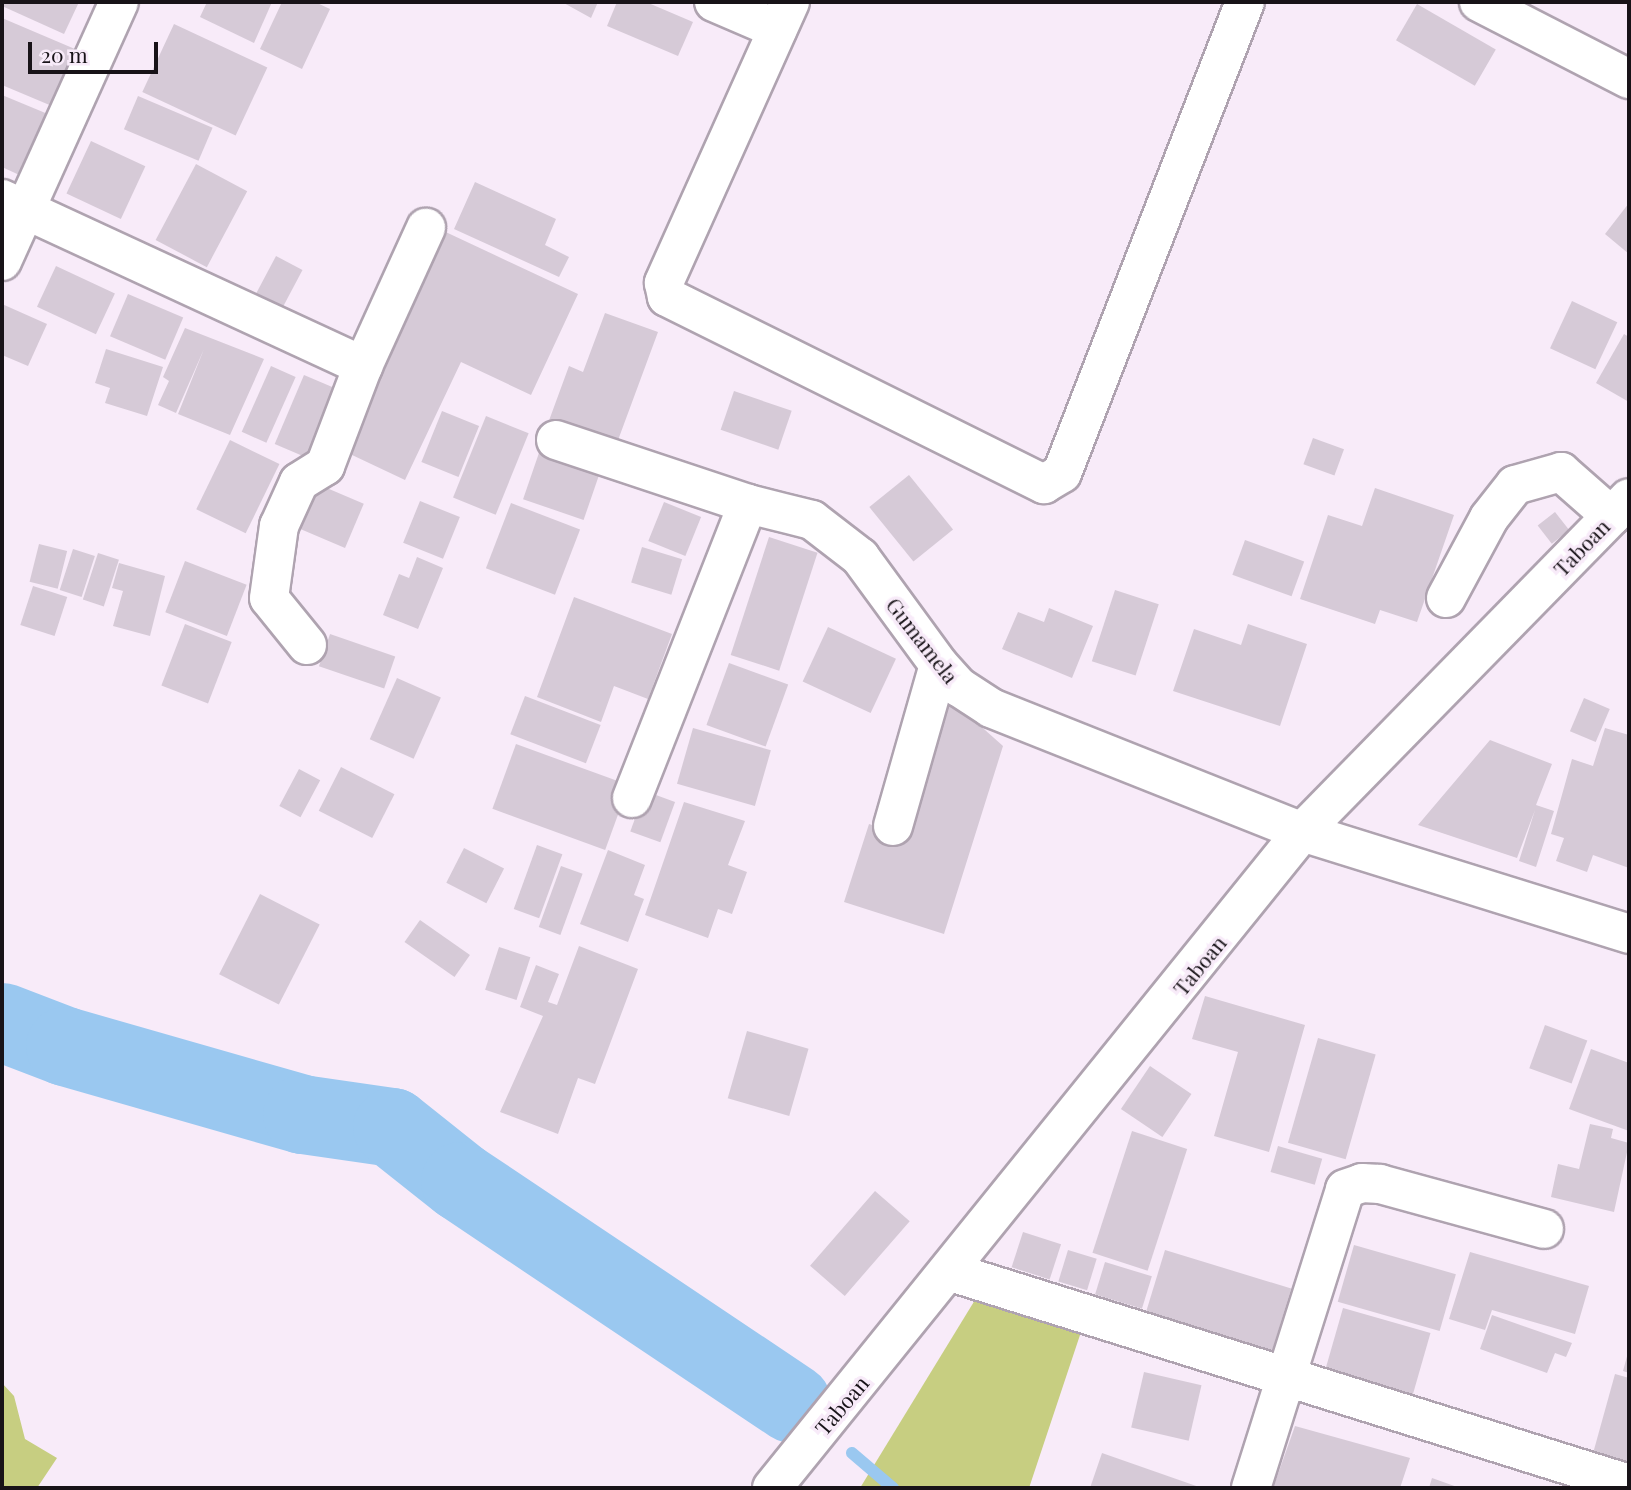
<!DOCTYPE html>
<style>
body{margin:0}
#map{position:relative;width:1631px;height:1490px;overflow:hidden;background:#f8ebf9;font-family:"Playfair Display",serif}
div>[style]{position:absolute}
.green>*{inset:0;background:#c7ce81}
.stream>*{height:12px;margin:-6px;padding:0 6px;transform-origin:6px;border-radius:6px;background:#9ac8f0}
.river>*{height:79px;margin:-39.5px;padding:0 39.5px;transform-origin:39.5px;border-radius:39.5px;background:#9ac8f0}
.building>*{inset:0;background:#d6cad7;transform-origin:0 0}
.roads{filter:drop-shadow(2px 0 #afa3b0) drop-shadow(-2px 0 #afa3b0) drop-shadow(0 2px #afa3b0) drop-shadow(0 -2px #afa3b0)}
.minor>*{height:38px;margin:-19px;padding:0 19px;transform-origin:19px;border-radius:19px;background:#fff}
span{translate:-50% -50%;white-space:nowrap;text-align:center;line-height:1.15;-webkit-text-stroke:7px #f8ebf9;paint-order:stroke}
.street-label{font-size:21px;color:#181318}
.frame{position:absolute;inset:0;border:4px solid #181318;pointer-events:none}
.scale{position:absolute;left:28px;top:42px;width:130px;height:32px;box-sizing:border-box;border:4px solid #181318;border-top:0;padding-left:9px;font-size:21px;line-height:24px;white-space:nowrap;color:#181318;-webkit-text-stroke:5px #f8ebf9;paint-order:stroke}
</style>
<div id="map">
<div class="green">
<div style="clip-path:polygon(997px 1264px,1082px 1329px,1029px 1488px,860px 1488px)"></div>
<div style="clip-path:polygon(2px 1383px,14px 1396px,25px 1439px,57px 1458px,37px 1488px,2px 1488px)"></div>
</div>
<div class="stream">
<div style="left:852px;top:1453px;width:54px;rotate:40.5deg"></div>
</div>
<div class="river">
<div style="left:2px;top:1022px;width:67px;rotate:20.9deg"></div>
<div style="left:65px;top:1046px;width:247px;rotate:16deg"></div>
<div style="left:302px;top:1114px;width:91px;rotate:8.2deg"></div>
<div style="left:392px;top:1127px;width:87px;rotate:38.5deg"></div>
<div style="left:460px;top:1181px;width:399px;rotate:33.8deg"></div>
</div>
<div class="building">
<div style="clip-path:polygon(2px 2px,79px 2px,64px 34px,2px 6px)"></div>
<div style="clip-path:polygon(207px 2px,272px 2px,254px 43px,200px 17px)"></div>
<div style="clip-path:polygon(282px 2px,315px 2px,330px 9px,302px 69px,260px 49px)"></div>
<div style="clip-path:polygon(562px 2px,598px 2px,591px 18px)"></div>
<div style="clip-path:polygon(617px 2px,646px 2px,693px 22px,678px 56px,607px 26px)"></div>
<div style="left:1417px;top:4px;width:91px;height:42px;rotate:30deg"></div>
<div style="clip-path:polygon(2px 18px,82px 52px,59px 109px,2px 85px)"></div>
<div style="left:174px;top:24px;width:103px;height:75px;rotate:25deg"></div>
<div style="clip-path:polygon(2px 95px,55px 117px,28px 179px,2px 167px)"></div>
<div style="left:138px;top:96px;width:81px;height:36px;rotate:23deg"></div>
<div style="left:91px;top:141px;width:60px;height:58px;rotate:25deg"></div>
<div style="left:196px;top:164px;width:58px;height:86px;rotate:28deg"></div>
<div style="clip-path:polygon(475px 182px,556px 219px,545px 245px,569px 257px,559px 277px,454px 229px)"></div>
<div style="clip-path:polygon(1629px 203px,1629px 254px,1605px 234px)"></div>
<div style="clip-path:polygon(435px 227px,578px 294px,531px 395px,461px 362px,405px 480px,333px 446px)"></div>
<div style="left:276px;top:256px;width:30px;height:55px;rotate:28deg"></div>
<div style="left:56px;top:266px;width:65px;height:45px;rotate:25deg"></div>
<div style="left:128px;top:294px;width:60px;height:46px;rotate:23deg"></div>
<div style="left:1572px;top:301px;width:50px;height:52px;rotate:25deg"></div>
<div style="clip-path:polygon(2px 304px,47px 324px,28px 366px,2px 355px)"></div>
<div style="clip-path:polygon(605px 313px,658px 332px,614px 451px,547px 426px,569px 366px,583px 372px)"></div>
<div style="clip-path:polygon(185px 328px,264px 359px,230px 435px,178px 414px,204px 349px,176px 413px,158px 405px,169px 381px,163px 377px)"></div>
<div style="clip-path:polygon(1624px 334px,1629px 337px,1629px 402px,1596px 383px)"></div>
<div style="clip-path:polygon(106px 349px,163px 367px,147px 416px,105px 403px,110px 388px,95px 383px)"></div>
<div style="left:271px;top:366px;width:27px;height:72px;rotate:24deg"></div>
<div style="left:304px;top:375px;width:44px;height:75px;rotate:23deg"></div>
<div style="left:734px;top:391px;width:61px;height:41px;rotate:19deg"></div>
<div style="left:442px;top:411px;width:40px;height:55px;rotate:22deg"></div>
<div style="left:486px;top:416px;width:46px;height:88px;rotate:22deg"></div>
<div style="left:1313px;top:438px;width:33px;height:28px;rotate:20deg"></div>
<div style="left:230px;top:440px;width:55px;height:77px;rotate:26deg"></div>
<div style="left:540px;top:450px;width:64px;height:52px;rotate:19deg"></div>
<div style="left:909px;top:475px;width:70px;height:51px;rotate:51deg"></div>
<div style="left:315px;top:483px;width:53px;height:48px;rotate:23deg"></div>
<div style="clip-path:polygon(1375px 488px,1454px 515px,1417px 622px,1380px 610px,1375px 624px,1300px 599px,1328px 515px,1362px 526px)"></div>
<div style="left:420px;top:501px;width:43px;height:45px;rotate:22deg"></div>
<div style="left:664px;top:502px;width:40px;height:42px;rotate:22deg"></div>
<div style="left:511px;top:503px;width:74px;height:70px;rotate:21deg"></div>
<div style="left:1555px;top:512px;width:23px;height:22px;rotate:52deg"></div>
<div style="left:769px;top:537px;width:51px;height:124px;rotate:18deg"></div>
<div style="left:1245px;top:540px;width:63px;height:37px;rotate:20deg"></div>
<div style="left:39px;top:544px;width:29px;height:39px;rotate:14deg"></div>
<div style="left:642px;top:547px;width:42px;height:37px;rotate:17deg"></div>
<div style="left:73px;top:549px;width:23px;height:43px;rotate:18deg"></div>
<div style="left:98px;top:553px;width:22px;height:49px;rotate:18deg"></div>
<div style="clip-path:polygon(417px 557px,443px 568px,418px 629px,383px 615px,399px 574px,409px 578px)"></div>
<div style="left:185px;top:561px;width:66px;height:55px;rotate:21deg"></div>
<div style="clip-path:polygon(119px 563px,165px 576px,150px 636px,113px 626px,123px 591px,112px 588px)"></div>
<div style="left:33px;top:586px;width:36px;height:41px;rotate:18deg"></div>
<div style="left:1115px;top:590px;width:46px;height:75px;rotate:18deg"></div>
<div style="clip-path:polygon(574px 597px,672px 634px,648px 699px,614px 686px,601px 722px,537px 697px)"></div>
<div style="clip-path:polygon(1049px 608px,1093px 626px,1072px 678px,1002px 649px,1018px 612px,1044px 622px)"></div>
<div style="left:185px;top:624px;width:50px;height:66px;rotate:21deg"></div>
<div style="clip-path:polygon(1248px 624px,1307px 644px,1280px 726px,1173px 691px,1194px 629px,1241px 645px)"></div>
<div style="left:828px;top:627px;width:75px;height:60px;rotate:25deg"></div>
<div style="left:330px;top:634px;width:69px;height:34px;rotate:19deg"></div>
<div style="left:729px;top:663px;width:63px;height:66px;rotate:20deg"></div>
<div style="left:397px;top:678px;width:48px;height:67px;rotate:24deg"></div>
<div style="clip-path:polygon(939px 689px,1003px 746px,944px 934px,844px 902px,869px 824px,894px 832px)"></div>
<div style="left:525px;top:696px;width:81px;height:41px;rotate:21deg"></div>
<div style="left:1584px;top:698px;width:28px;height:36px;rotate:23deg"></div>
<div style="left:693px;top:728px;width:81px;height:58px;rotate:16deg"></div>
<div style="clip-path:polygon(1605px 728px,1629px 735px,1629px 868px,1593px 855px,1587px 872px,1556px 861px,1564px 838px,1551px 834px,1572px 759px,1593px 766px)"></div>
<div style="clip-path:polygon(1490px 740px,1552px 764px,1536px 805px,1554px 811px,1536px 867px,1519px 861px,1535px 810px,1517px 858px,1418px 825px)"></div>
<div style="left:516px;top:744px;width:120px;height:69px;rotate:20deg"></div>
<div style="left:341px;top:767px;width:60px;height:49px;rotate:27deg"></div>
<div style="left:299px;top:769px;width:24px;height:42px;rotate:28deg"></div>
<div style="left:645px;top:791px;width:32px;height:43px;rotate:20deg"></div>
<div style="clip-path:polygon(684px 802px,745px 821px,728px 865px,747px 872px,732px 914px,718px 909px,708px 938px,645px 915px)"></div>
<div style="left:537px;top:845px;width:27px;height:68px;rotate:20deg"></div>
<div style="left:464px;top:848px;width:45px;height:39px;rotate:27deg"></div>
<div style="clip-path:polygon(608px 850px,645px 865px,634px 895px,644px 899px,628px 942px,580px 924px)"></div>
<div style="left:561px;top:866px;width:23px;height:65px;rotate:20deg"></div>
<div style="left:260px;top:894px;width:67px;height:90px;rotate:27deg"></div>
<div style="left:420px;top:920px;width:61px;height:27px;rotate:35deg"></div>
<div style="clip-path:polygon(579px 946px,638px 969px,595px 1084px,578px 1078px,558px 1134px,500px 1112px,543px 1016px,520px 1007px,536px 965px,559px 974px,548px 1002px,557px 1005px)"></div>
<div style="left:499px;top:947px;width:33px;height:45px;rotate:18deg"></div>
<div style="clip-path:polygon(1205px 996px,1305px 1025px,1269px 1152px,1214px 1136px,1238px 1052px,1192px 1039px)"></div>
<div style="left:1545px;top:1025px;width:45px;height:46px;rotate:20deg"></div>
<div style="left:747px;top:1031px;width:64px;height:70px;rotate:16deg"></div>
<div style="left:1318px;top:1038px;width:60px;height:109px;rotate:16deg"></div>
<div style="clip-path:polygon(1591px 1049px,1629px 1063px,1629px 1131px,1569px 1109px)"></div>
<div style="left:1150px;top:1066px;width:50px;height:52px;rotate:34deg"></div>
<div style="clip-path:polygon(1590px 1124px,1613px 1129px,1611px 1138px,1629px 1143px,1614px 1212px,1551px 1197px,1558px 1164px,1579px 1169px)"></div>
<div style="left:1132px;top:1131px;width:58px;height:128px;rotate:18deg"></div>
<div style="left:1278px;top:1146px;width:46px;height:27px;rotate:16deg"></div>
<div style="left:875px;top:1191px;width:46px;height:99px;rotate:41deg"></div>
<div style="left:1023px;top:1232px;width:40px;height:37px;rotate:18deg"></div>
<div style="left:1354px;top:1245px;width:106px;height:59px;rotate:16deg"></div>
<div style="left:1068px;top:1250px;width:30px;height:33px;rotate:17deg"></div>
<div style="left:1165px;top:1250px;width:132px;height:68px;rotate:17deg"></div>
<div style="clip-path:polygon(1470px 1252px,1589px 1286px,1575px 1334px,1492px 1310px,1485px 1330px,1449px 1319px)"></div>
<div style="left:1105px;top:1262px;width:49px;height:34px;rotate:17deg"></div>
<div style="left:1343px;top:1308px;width:91px;height:65px;rotate:16deg"></div>
<div style="clip-path:polygon(1492px 1315px,1572px 1343px,1566px 1357px,1555px 1353px,1547px 1373px,1480px 1349px)"></div>
<div style="clip-path:polygon(1629px 1349px,1629px 1373px,1623px 1371px)"></div>
<div style="left:1144px;top:1372px;width:59px;height:57px;rotate:13deg"></div>
<div style="clip-path:polygon(1615px 1374px,1629px 1378px,1629px 1467px,1592px 1457px)"></div>
<div style="clip-path:polygon(1295px 1426px,1410px 1458px,1400px 1488px,1273px 1488px)"></div>
<div style="clip-path:polygon(1102px 1453px,1202px 1488px,1090px 1488px)"></div>
<div style="clip-path:polygon(1432px 1478px,1460px 1488px,1429px 1488px)"></div>
</div>
<div class="roads">
<div class="minor">
<div style="left:714px;top:2px;width:69px;rotate:23.2deg"></div>
<div style="left:790px;top:2px;width:308px;rotate:114.2deg"></div>
<div style="left:664px;top:283px;width:14px;rotate:78deg"></div>
<div style="left:667px;top:297px;width:421px;rotate:26.4deg"></div>
<div style="left:1044px;top:484px;width:21px;rotate:-31deg"></div>
<div style="left:1062px;top:473px;width:505px;rotate:-68.77deg"></div>
<div style="left:1479px;top:2px;width:169px;rotate:27.2deg"></div>
<div style="left:2px;top:199px;width:398px;rotate:24.8deg"></div>
<div style="left:2px;top:261px;width:284px;rotate:-65.7deg"></div>
<div style="left:556px;top:440px;width:202px;rotate:18.4deg"></div>
<div style="left:748px;top:504px;width:66px;rotate:14deg"></div>
<div style="left:812px;top:520px;width:61px;rotate:37.6deg"></div>
<div style="left:860px;top:557px;width:134px;rotate:53.8deg"></div>
<div style="left:939px;top:665px;width:30px;rotate:48deg"></div>
<div style="left:959px;top:687px;width:38px;rotate:33deg"></div>
<div style="left:991px;top:708px;width:335px;rotate:21.7deg"></div>
<div style="left:1302px;top:832px;width:343px;rotate:17.3deg"></div>
<div style="left:1446px;top:598px;width:91px;rotate:-61.7deg"></div>
<div style="left:1489px;top:518px;width:42px;rotate:-51.8deg"></div>
<div style="left:1515px;top:485px;width:48px;rotate:-15.8deg"></div>
<div style="left:1561px;top:472px;width:67px;rotate:41.3deg"></div>
<div style="left:307px;top:645px;width:60px;rotate:-129deg"></div>
<div style="left:269px;top:598px;width:73px;rotate:-82.1deg"></div>
<div style="left:279px;top:526px;width:48px;rotate:-65.6deg"></div>
<div style="left:299px;top:482px;width:31px;rotate:-32deg"></div>
<div style="left:325px;top:466px;width:107px;rotate:-69.2deg"></div>
<div style="left:363px;top:366px;width:152px;rotate:-65.5deg"></div>
<div style="left:632px;top:798px;width:316px;rotate:-68.5deg"></div>
<div style="left:893px;top:826px;width:167px;rotate:-74.1deg"></div>
<div style="left:951px;top:1272px;width:710px;rotate:17.36deg"></div>
<div style="left:772px;top:1488px;width:843px;rotate:-51.06deg"></div>
<div style="left:1302px;top:832px;width:467px;rotate:-45.6deg"></div>
<div style="left:1251px;top:1488px;width:313px;rotate:-72.5deg"></div>
<div style="left:1345px;top:1189px;width:18px;rotate:-19deg"></div>
<div style="left:1362px;top:1183px;width:18px;rotate:3deg"></div>
<div style="left:1380px;top:1184px;width:170px;rotate:15.3deg"></div>
</div>
</div>
<div class="street-label">
<span style="left:1581px;top:547px;rotate:-46deg">Taboan</span>
<span style="left:923px;top:640px;rotate:52deg">Gumamela</span>
<span style="left:1199px;top:965px;rotate:-51deg">Taboan</span>
<span style="left:841px;top:1405px;rotate:-50deg">Taboan</span>
</div>
<div class="frame"></div>
<div class="scale">20 m</div>
</div>
